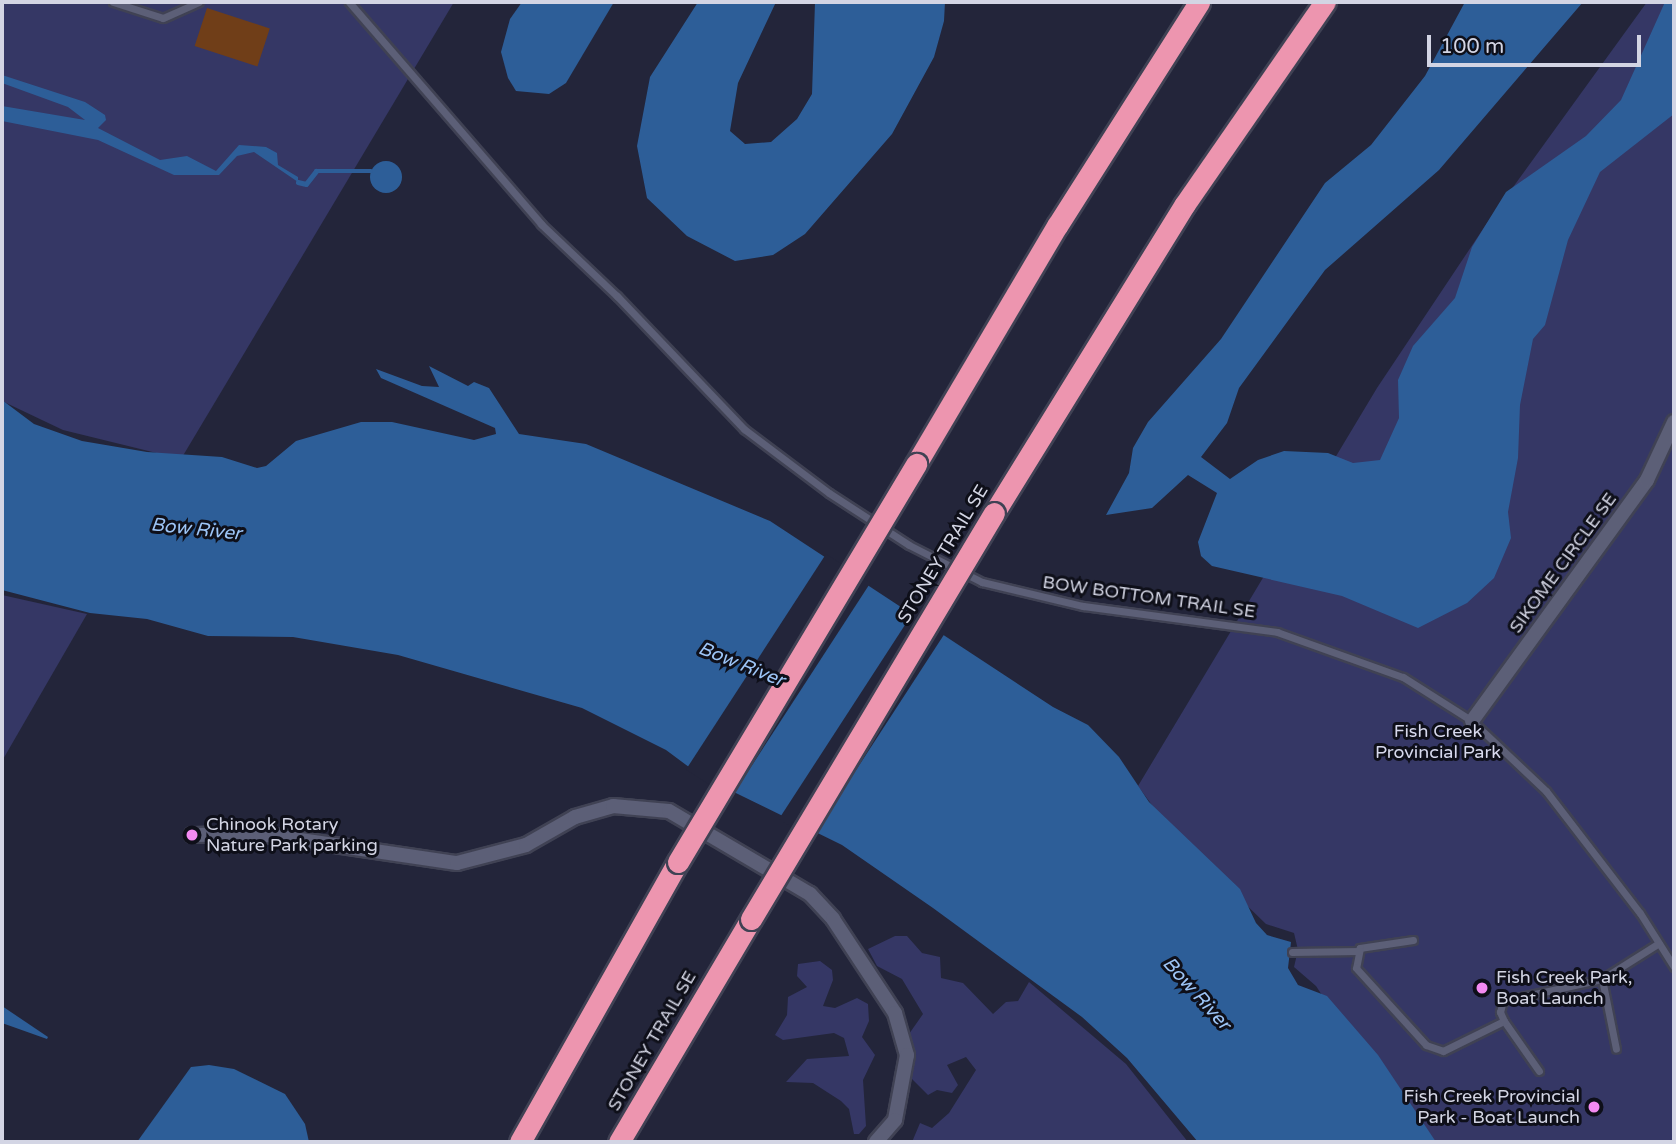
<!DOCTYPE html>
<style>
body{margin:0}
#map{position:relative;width:1676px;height:1144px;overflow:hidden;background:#23253a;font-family:"Varela Round",sans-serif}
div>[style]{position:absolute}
.green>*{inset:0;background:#353765}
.water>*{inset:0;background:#2d5e98}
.round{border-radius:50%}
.pier>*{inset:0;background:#23253a;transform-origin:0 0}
.stream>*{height:4.5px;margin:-2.25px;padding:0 2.25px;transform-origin:2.25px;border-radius:2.25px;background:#2d5e98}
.building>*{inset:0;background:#703e18;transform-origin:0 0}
.roads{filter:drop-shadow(2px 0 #404254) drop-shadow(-2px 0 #404254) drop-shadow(0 2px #404254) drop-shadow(0 -2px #404254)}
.service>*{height:7px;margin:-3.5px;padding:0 3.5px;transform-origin:3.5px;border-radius:3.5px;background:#5c5f77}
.minor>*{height:14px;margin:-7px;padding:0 7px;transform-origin:7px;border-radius:7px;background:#5c5f77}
.motorway>*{height:21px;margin:-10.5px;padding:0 10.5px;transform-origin:10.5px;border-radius:10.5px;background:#ed95af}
.bridges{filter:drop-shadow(2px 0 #404254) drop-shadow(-2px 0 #404254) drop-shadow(0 2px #404254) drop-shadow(0 -2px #404254)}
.motorway-bridge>*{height:21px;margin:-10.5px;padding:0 10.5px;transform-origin:10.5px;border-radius:10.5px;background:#ed95af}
.dots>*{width:19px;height:19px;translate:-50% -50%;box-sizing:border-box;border:4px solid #0e0f19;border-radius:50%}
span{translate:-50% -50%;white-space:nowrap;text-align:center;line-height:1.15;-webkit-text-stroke:6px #0e0f19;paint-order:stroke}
.street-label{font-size:18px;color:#d3d5e4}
.park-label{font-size:18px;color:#d7d9ed}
.poi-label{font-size:18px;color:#d3d5e4}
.left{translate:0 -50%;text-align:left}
.right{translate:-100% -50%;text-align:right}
.water-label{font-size:19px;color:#9dc5f7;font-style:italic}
.frame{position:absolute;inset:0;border:4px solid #d3d5e4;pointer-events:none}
.scale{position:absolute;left:1427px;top:35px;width:214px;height:32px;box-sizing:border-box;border:4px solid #d3d5e4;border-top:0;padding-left:9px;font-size:21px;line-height:24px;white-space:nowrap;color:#d3d5e4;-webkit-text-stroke:5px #0e0f19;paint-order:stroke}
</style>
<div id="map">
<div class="green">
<div style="clip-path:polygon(2px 2px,454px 2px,181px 459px,63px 430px,2px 401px)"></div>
<div style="clip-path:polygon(1647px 2px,1674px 2px,1674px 1142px,1418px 1142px,1316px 986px,1294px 967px,1298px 950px,1294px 933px,1266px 924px,1174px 835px,1138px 786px,1377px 388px,1487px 223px)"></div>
<div style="clip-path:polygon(2px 595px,87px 614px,2px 761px)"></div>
<div style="clip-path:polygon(895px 936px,907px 936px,922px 953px,940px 957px,941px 978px,963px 983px,993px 1014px,1006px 1002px,1018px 1001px,1029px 982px,1126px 1064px,1188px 1142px,912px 1142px,920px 1123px,932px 1128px,949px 1113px,976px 1070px,966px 1057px,947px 1065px,958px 1085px,952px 1093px,937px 1090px,928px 1095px,909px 1076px,909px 1034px,923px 1014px,902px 979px,877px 966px,868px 949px)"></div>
<div style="clip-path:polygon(820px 961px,832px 970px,833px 980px,823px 1006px,835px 1008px,857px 998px,868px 1004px,869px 1021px,862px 1037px,875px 1055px,863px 1080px,866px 1126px,859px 1134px,854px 1134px,849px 1109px,841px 1101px,813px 1083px,786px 1082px,807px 1059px,849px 1056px,844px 1038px,834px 1033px,783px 1040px,775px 1035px,787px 1015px,788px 997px,807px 987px,797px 976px,798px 964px)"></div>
</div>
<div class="water">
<div style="clip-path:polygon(522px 2px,614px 2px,566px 83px,549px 94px,516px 91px,508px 78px,501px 52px,510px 19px)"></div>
<div style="clip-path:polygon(698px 2px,776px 2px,738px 83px,730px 131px,745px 144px,771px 142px,797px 119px,812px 94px,815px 2px,945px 2px,944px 21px,934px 57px,892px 134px,805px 234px,773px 255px,735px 261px,687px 236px,647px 198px,637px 146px,650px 77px)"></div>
<div style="clip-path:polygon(1465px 2px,1583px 2px,1439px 170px,1325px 270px,1239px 388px,1227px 423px,1201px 457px,1230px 479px,1258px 460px,1284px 451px,1328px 453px,1353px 463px,1380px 460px,1399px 418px,1398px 380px,1413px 346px,1455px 298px,1472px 247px,1506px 192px,1586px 136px,1621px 100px,1665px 2px,1674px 2px,1674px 114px,1600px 172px,1568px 240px,1545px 325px,1533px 339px,1520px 405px,1518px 458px,1508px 512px,1511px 538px,1494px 578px,1467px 603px,1418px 628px,1342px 596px,1212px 566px,1201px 556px,1198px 542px,1217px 493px,1188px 475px,1152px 508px,1106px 515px,1129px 473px,1133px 448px,1148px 422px,1221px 339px,1325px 183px,1371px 145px,1425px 76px)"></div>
<div style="clip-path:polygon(2px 75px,85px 102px,105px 115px,106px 120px,98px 128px,160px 160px,187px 156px,216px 171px,239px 145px,266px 147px,277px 153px,278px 165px,298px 177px,298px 182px,254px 152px,237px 156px,219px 175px,174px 175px,98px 140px,2px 121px,2px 106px,85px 120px,68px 107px,2px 83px)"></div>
<div class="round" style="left:370px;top:161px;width:32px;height:32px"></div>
<div style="clip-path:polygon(429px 366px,468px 386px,474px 382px,489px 388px,519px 434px,586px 444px,770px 521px,1053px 707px,1088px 725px,1119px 757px,1149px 802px,1240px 889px,1256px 923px,1267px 935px,1291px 942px,1288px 968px,1298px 985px,1327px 996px,1378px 1055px,1436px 1142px,1198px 1142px,1127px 1058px,1082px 1017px,933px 908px,842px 845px,701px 776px,666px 750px,582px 708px,398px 655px,293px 637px,208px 636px,147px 619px,90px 613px,2px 590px,2px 400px,34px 424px,82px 441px,147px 452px,222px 457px,257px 468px,266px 466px,296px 441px,361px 422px,392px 422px,474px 440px,496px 434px,495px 428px,381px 378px,376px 369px,422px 386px,439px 387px)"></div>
<div style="clip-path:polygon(2px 1006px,48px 1037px,47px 1039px,2px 1023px)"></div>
<div style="clip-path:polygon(209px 1065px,234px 1069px,285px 1094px,305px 1124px,309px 1142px,137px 1142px,191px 1067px)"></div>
</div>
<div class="pier">
<div style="left:826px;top:554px;width:53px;height:257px;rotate:33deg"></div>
<div style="left:914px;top:611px;width:38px;height:248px;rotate:33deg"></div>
</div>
<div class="stream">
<div style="left:298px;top:182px;width:8px;rotate:14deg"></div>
<div style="left:306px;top:184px;width:16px;rotate:-52deg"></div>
<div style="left:316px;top:171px;width:55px"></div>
</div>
<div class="building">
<div style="left:207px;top:8px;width:66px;height:40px;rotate:18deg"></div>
</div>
<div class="roads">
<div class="service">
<div style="left:113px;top:2px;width:52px;rotate:17.7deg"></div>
<div style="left:163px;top:18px;width:39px;rotate:-24deg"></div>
<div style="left:349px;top:2px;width:294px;rotate:49.1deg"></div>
<div style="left:541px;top:224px;width:105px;rotate:43.5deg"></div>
<div style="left:617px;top:296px;width:184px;rotate:46.3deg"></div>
<div style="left:744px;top:429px;width:106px;rotate:37deg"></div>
<div style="left:829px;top:493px;width:95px;rotate:33deg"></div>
<div style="left:909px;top:545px;width:82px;rotate:26.9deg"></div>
<div style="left:982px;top:582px;width:104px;rotate:13.4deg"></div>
<div style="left:1083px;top:606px;width:196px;rotate:7.6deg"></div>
<div style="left:1277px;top:632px;width:134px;rotate:19.7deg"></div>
<div style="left:1403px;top:677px;width:82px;rotate:32.5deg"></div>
<div style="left:1472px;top:721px;width:102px;rotate:43.4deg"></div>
<div style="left:1546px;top:791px;width:154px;rotate:52.4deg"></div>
<div style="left:1640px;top:913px;width:64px;rotate:57.8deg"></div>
<div style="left:1413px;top:940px;width:54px;rotate:171.4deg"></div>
<div style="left:1360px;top:948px;width:20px;rotate:101deg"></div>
<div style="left:1356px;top:968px;width:104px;rotate:47.7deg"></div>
<div style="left:1426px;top:1045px;width:18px;rotate:19deg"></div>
<div style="left:1443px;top:1051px;width:68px;rotate:-26.2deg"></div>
<div style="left:1292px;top:952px;width:67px;rotate:-0.9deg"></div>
<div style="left:1602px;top:979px;width:71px;rotate:78.7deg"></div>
<div style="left:1539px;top:1071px;width:61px;rotate:-125deg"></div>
<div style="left:1504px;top:1021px;width:10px;rotate:-114deg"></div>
<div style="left:1500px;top:1012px;width:11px;rotate:-75deg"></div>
<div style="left:1503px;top:1001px;width:101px;rotate:-12.5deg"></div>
<div style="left:1602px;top:979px;width:67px;rotate:-32.3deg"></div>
</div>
<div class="minor">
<div style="left:1472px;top:721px;width:298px;rotate:-54deg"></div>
<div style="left:1647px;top:480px;width:64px;rotate:-65deg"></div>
<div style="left:192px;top:835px;width:68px;rotate:-0.8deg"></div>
<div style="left:260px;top:834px;width:199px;rotate:8.4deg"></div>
<div style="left:457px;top:863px;width:71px;rotate:-14.6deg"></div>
<div style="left:526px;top:845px;width:56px;rotate:-29.7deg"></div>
<div style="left:575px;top:817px;width:40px;rotate:-16deg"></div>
<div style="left:613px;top:806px;width:56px;rotate:5.1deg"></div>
<div style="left:669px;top:811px;width:164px;rotate:30.5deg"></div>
<div style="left:810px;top:894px;width:34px;rotate:47deg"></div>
<div style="left:833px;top:919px;width:113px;rotate:56.6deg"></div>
<div style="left:895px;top:1013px;width:44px;rotate:74.1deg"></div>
<div style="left:907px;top:1055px;width:66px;rotate:100.5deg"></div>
<div style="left:895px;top:1120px;width:29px;rotate:131deg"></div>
</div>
<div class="motorway">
<div style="left:916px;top:464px;width:277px;rotate:-59.4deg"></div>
<div style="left:1057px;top:226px;width:265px;rotate:-57.6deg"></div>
<div style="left:994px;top:513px;width:363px;rotate:-58.3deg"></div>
<div style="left:1185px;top:204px;width:246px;rotate:-55.3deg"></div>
<div style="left:520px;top:1142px;width:322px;rotate:-60.6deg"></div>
<div style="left:619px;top:1142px;width:259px;rotate:-59.4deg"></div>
</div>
</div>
<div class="bridges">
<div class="motorway-bridge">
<div style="left:678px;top:862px;width:464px;rotate:-59.1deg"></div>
<div style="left:751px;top:919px;width:473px;rotate:-59.1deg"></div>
</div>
</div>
<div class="dots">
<div style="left:192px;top:835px;background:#f38af2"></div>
<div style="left:1482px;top:988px;background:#f38af2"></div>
<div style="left:1594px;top:1107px;background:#f38af2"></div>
</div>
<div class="street-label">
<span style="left:943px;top:554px;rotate:-59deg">STONEY TRAIL SE</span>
<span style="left:1563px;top:563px;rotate:-54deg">SIKOME CIRCLE SE</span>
<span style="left:1149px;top:597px;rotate:8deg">BOW BOTTOM TRAIL SE</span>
<span style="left:652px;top:1041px;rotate:-60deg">STONEY TRAIL SE</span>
</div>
<div class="park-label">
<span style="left:1438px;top:742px">Fish Creek<br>Provincial Park</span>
</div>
<div class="poi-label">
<span class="left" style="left:206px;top:835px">Chinook Rotary<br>Nature Park parking</span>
<span class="left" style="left:1496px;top:988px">Fish Creek Park,<br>Boat Launch</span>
<span class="right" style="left:1580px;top:1107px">Fish Creek Provincial<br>Park - Boat Launch</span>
</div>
<div class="water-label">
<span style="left:196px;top:530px;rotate:6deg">Bow River</span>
<span style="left:741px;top:665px;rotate:22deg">Bow River</span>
<span style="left:1196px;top:994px;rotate:48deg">Bow River</span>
</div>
<div class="frame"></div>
<div class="scale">100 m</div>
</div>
